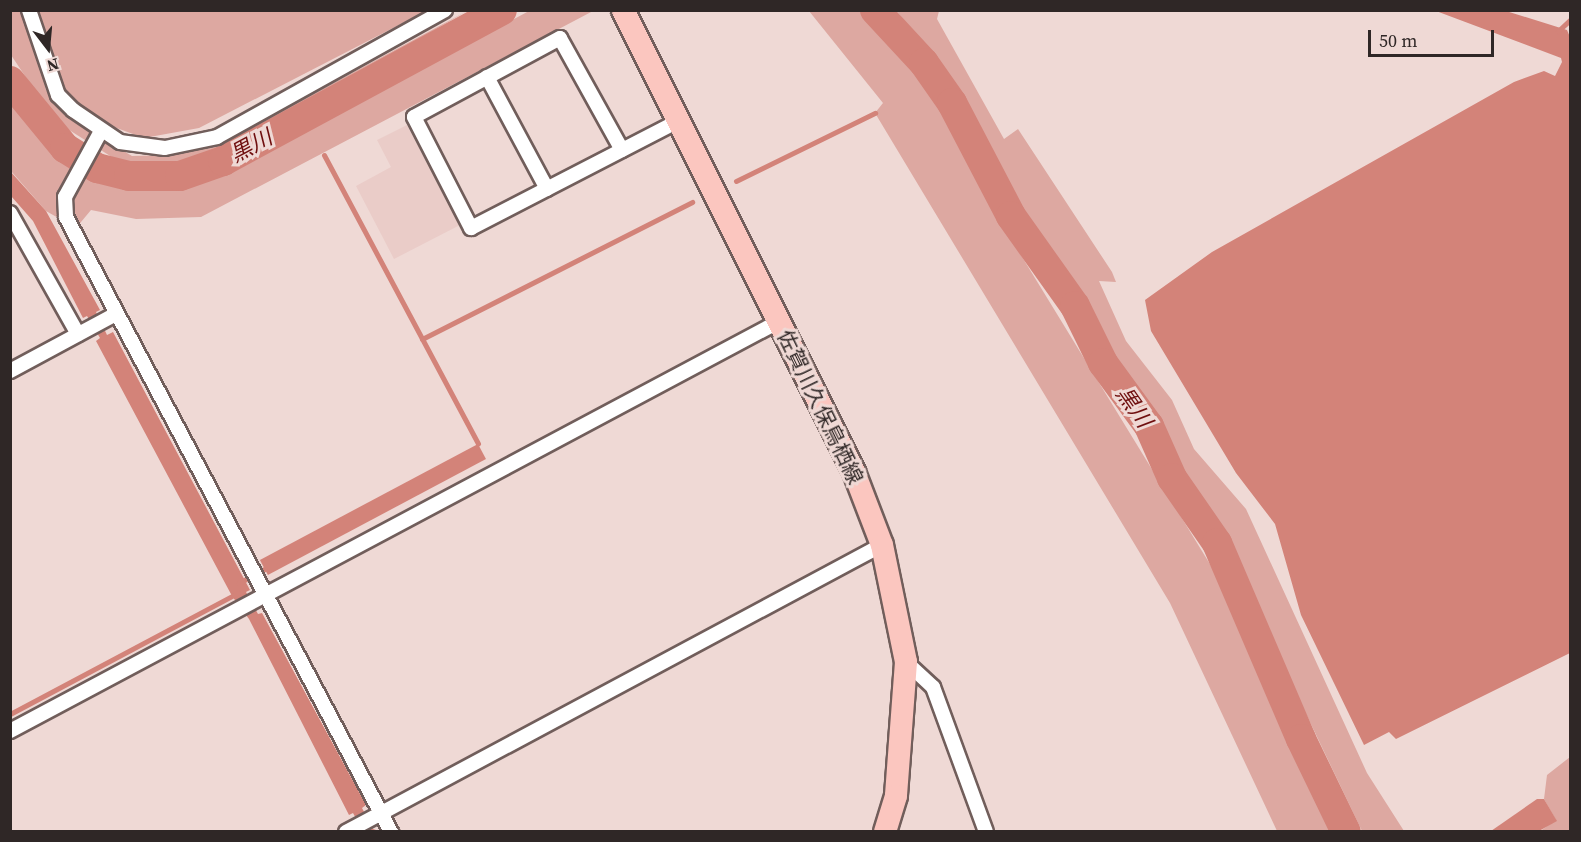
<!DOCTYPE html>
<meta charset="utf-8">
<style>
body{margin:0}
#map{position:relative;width:1581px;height:842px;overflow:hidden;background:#efd9d5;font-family:"Source Serif 4","Noto Sans JP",serif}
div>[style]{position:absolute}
.built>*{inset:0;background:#eaccc8}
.green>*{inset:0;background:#dda8a1}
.water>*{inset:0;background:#d38379;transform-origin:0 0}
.stream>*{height:5px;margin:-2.5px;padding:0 2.5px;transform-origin:2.5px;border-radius:2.5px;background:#d38379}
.river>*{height:30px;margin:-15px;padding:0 15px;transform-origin:15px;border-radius:15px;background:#d38379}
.roads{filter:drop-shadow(2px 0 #715e5b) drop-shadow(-2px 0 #715e5b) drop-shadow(0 2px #715e5b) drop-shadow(0 -2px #715e5b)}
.minor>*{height:14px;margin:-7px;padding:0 7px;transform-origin:7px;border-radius:7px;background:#fff}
.primary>*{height:22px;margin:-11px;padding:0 11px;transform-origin:11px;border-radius:11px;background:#fbc6bf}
span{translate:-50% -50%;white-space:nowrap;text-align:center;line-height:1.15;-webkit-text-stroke:6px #efd9d5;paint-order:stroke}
.street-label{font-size:21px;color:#2f2726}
.water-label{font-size:22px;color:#6f0e0e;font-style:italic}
.frame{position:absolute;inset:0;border:12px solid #2f2726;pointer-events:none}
.north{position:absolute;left:18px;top:18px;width:60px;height:60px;-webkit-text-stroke:4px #efd9d5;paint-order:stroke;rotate:164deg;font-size:16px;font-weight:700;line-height:24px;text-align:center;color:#2f2726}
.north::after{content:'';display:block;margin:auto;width:21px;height:27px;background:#2f2726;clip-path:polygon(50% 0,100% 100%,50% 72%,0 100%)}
.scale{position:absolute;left:1368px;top:30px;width:126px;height:27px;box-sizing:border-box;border:3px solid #2f2726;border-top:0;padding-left:8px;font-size:18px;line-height:21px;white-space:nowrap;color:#2f2726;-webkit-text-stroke:4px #efd9d5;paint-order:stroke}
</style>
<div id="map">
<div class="built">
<div style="clip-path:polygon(407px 125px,460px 225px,394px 259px,356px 186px,391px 167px,377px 140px)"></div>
</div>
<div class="green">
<div style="clip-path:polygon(10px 11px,426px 11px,199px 128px,144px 138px,103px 123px,64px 90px,49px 47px,36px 50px,46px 90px,71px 120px,132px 156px,172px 155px,226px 141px,467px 11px,221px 154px,170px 170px,126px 166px,55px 121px,11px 55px)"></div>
<div style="clip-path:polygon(529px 11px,593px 11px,201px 217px,136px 219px,91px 210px,76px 228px,46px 211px,11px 171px,10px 94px,34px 130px,73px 166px,121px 186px,176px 188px,219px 177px)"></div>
<div style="clip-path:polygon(809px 11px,863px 11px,923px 77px,986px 198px,1216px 574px,1332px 831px,1277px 831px,1170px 603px,875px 113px,883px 103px)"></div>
<div style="clip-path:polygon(897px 11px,939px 11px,937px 19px,1004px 139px,1018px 129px,1112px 272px,1116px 282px,1099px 281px,1126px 341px,1172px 400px,1194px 449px,1246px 509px,1367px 773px,1404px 831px,1362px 831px,1245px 586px,1223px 527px,1176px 466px,1163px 425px,1113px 355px,1092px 308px,1014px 209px,962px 101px)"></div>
<div style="clip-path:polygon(1570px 757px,1570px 831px,1539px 832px,1556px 820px,1544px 799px,1547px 775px)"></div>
</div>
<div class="water">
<div style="clip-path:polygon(1436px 11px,1506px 11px,1567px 30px,1570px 37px,1570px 653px,1396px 739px,1389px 732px,1364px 745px,1301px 615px,1275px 524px,1236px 473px,1151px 331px,1145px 300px,1212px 252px,1514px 82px,1544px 71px,1555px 76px,1562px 62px,1561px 58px)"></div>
<div style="clip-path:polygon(10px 171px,46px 211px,100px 310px,96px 312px,107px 335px,113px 332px,250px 590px,246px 592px,258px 614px,262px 613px,366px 805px,362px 808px,373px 829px,379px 831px,363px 831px,353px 813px,349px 815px,249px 619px,232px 596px,96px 341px,100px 338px,87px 316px,83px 318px,33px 221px,11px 196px)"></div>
<div style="left:478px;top:444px;width:17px;height:247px;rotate:62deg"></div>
<div style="clip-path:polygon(1537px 799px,1544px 799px,1557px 821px,1539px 831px,1491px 831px)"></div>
</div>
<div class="stream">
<div style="left:1558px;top:31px;width:16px;rotate:-43deg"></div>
<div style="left:324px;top:155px;width:327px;rotate:61.9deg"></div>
<div style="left:736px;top:181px;width:155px;rotate:-26.1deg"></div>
<div style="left:422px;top:339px;width:303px;rotate:-26.9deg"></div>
<div style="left:239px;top:583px;width:29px;rotate:-29deg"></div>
<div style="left:10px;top:714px;width:258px;rotate:-28deg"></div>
</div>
<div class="river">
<div style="left:875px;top:10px;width:72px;rotate:47.2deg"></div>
<div style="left:924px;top:63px;width:49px;rotate:55deg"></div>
<div style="left:952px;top:103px;width:127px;rotate:62.4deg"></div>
<div style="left:1011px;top:216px;width:110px;rotate:54.6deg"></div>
<div style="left:1075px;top:306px;width:64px;rotate:63.8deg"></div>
<div style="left:1103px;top:363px;width:78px;rotate:53.9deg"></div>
<div style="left:1149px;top:426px;width:57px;rotate:66.1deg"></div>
<div style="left:1172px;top:478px;width:79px;rotate:55.3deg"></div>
<div style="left:1217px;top:543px;width:213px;rotate:66.8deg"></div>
<div style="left:1301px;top:739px;width:103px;rotate:64.2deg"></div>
<div style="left:10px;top:81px;width:87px;rotate:50.6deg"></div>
<div style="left:65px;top:148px;width:38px;rotate:32deg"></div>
<div style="left:97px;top:168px;width:33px;rotate:14deg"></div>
<div style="left:129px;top:176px;width:51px"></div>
<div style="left:180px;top:176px;width:46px;rotate:-19.2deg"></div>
<div style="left:223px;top:161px;width:317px;rotate:-28.4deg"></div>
</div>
<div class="roads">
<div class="minor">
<div style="left:29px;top:10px;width:90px;rotate:71.2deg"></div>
<div style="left:58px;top:95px;width:21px;rotate:45deg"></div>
<div style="left:73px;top:110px;width:57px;rotate:34.2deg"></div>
<div style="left:120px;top:142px;width:45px;rotate:7.6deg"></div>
<div style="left:165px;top:148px;width:53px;rotate:-11.9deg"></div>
<div style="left:217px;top:137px;width:261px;rotate:-29.1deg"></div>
<div style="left:487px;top:77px;width:127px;rotate:61.8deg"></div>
<div style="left:101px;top:131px;width:75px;rotate:118.6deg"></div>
<div style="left:65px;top:197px;width:20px;rotate:87deg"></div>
<div style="left:66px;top:217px;width:696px;rotate:62.15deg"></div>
<div style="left:622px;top:150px;width:128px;rotate:-119deg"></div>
<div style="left:560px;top:38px;width:166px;rotate:151.6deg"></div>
<div style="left:414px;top:117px;width:125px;rotate:62.8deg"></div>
<div style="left:471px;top:228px;width:233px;rotate:-27.3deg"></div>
<div style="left:10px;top:213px;width:139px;rotate:60.7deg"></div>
<div style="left:10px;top:371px;width:120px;rotate:-28.3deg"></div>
<div style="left:906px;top:662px;width:37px;rotate:43deg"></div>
<div style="left:933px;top:687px;width:154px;rotate:69.9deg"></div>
<div style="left:10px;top:731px;width:870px;rotate:-28.04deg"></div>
<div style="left:346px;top:832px;width:608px;rotate:-28.17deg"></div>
</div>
<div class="primary">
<div style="left:623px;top:10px;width:517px;rotate:63.43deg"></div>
<div style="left:854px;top:472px;width:78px;rotate:69deg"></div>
<div style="left:882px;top:545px;width:119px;rotate:78.4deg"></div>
<div style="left:906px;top:662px;width:134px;rotate:94.3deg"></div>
<div style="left:896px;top:796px;width:38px;rotate:107deg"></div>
</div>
</div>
<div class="street-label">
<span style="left:820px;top:407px;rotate:64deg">佐賀川久保鳥栖線</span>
</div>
<div class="water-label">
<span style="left:251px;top:146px;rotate:-28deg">黒川</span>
<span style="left:1134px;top:407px;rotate:55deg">黒川</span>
</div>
<div class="frame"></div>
<div class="north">N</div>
<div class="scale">50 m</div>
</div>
